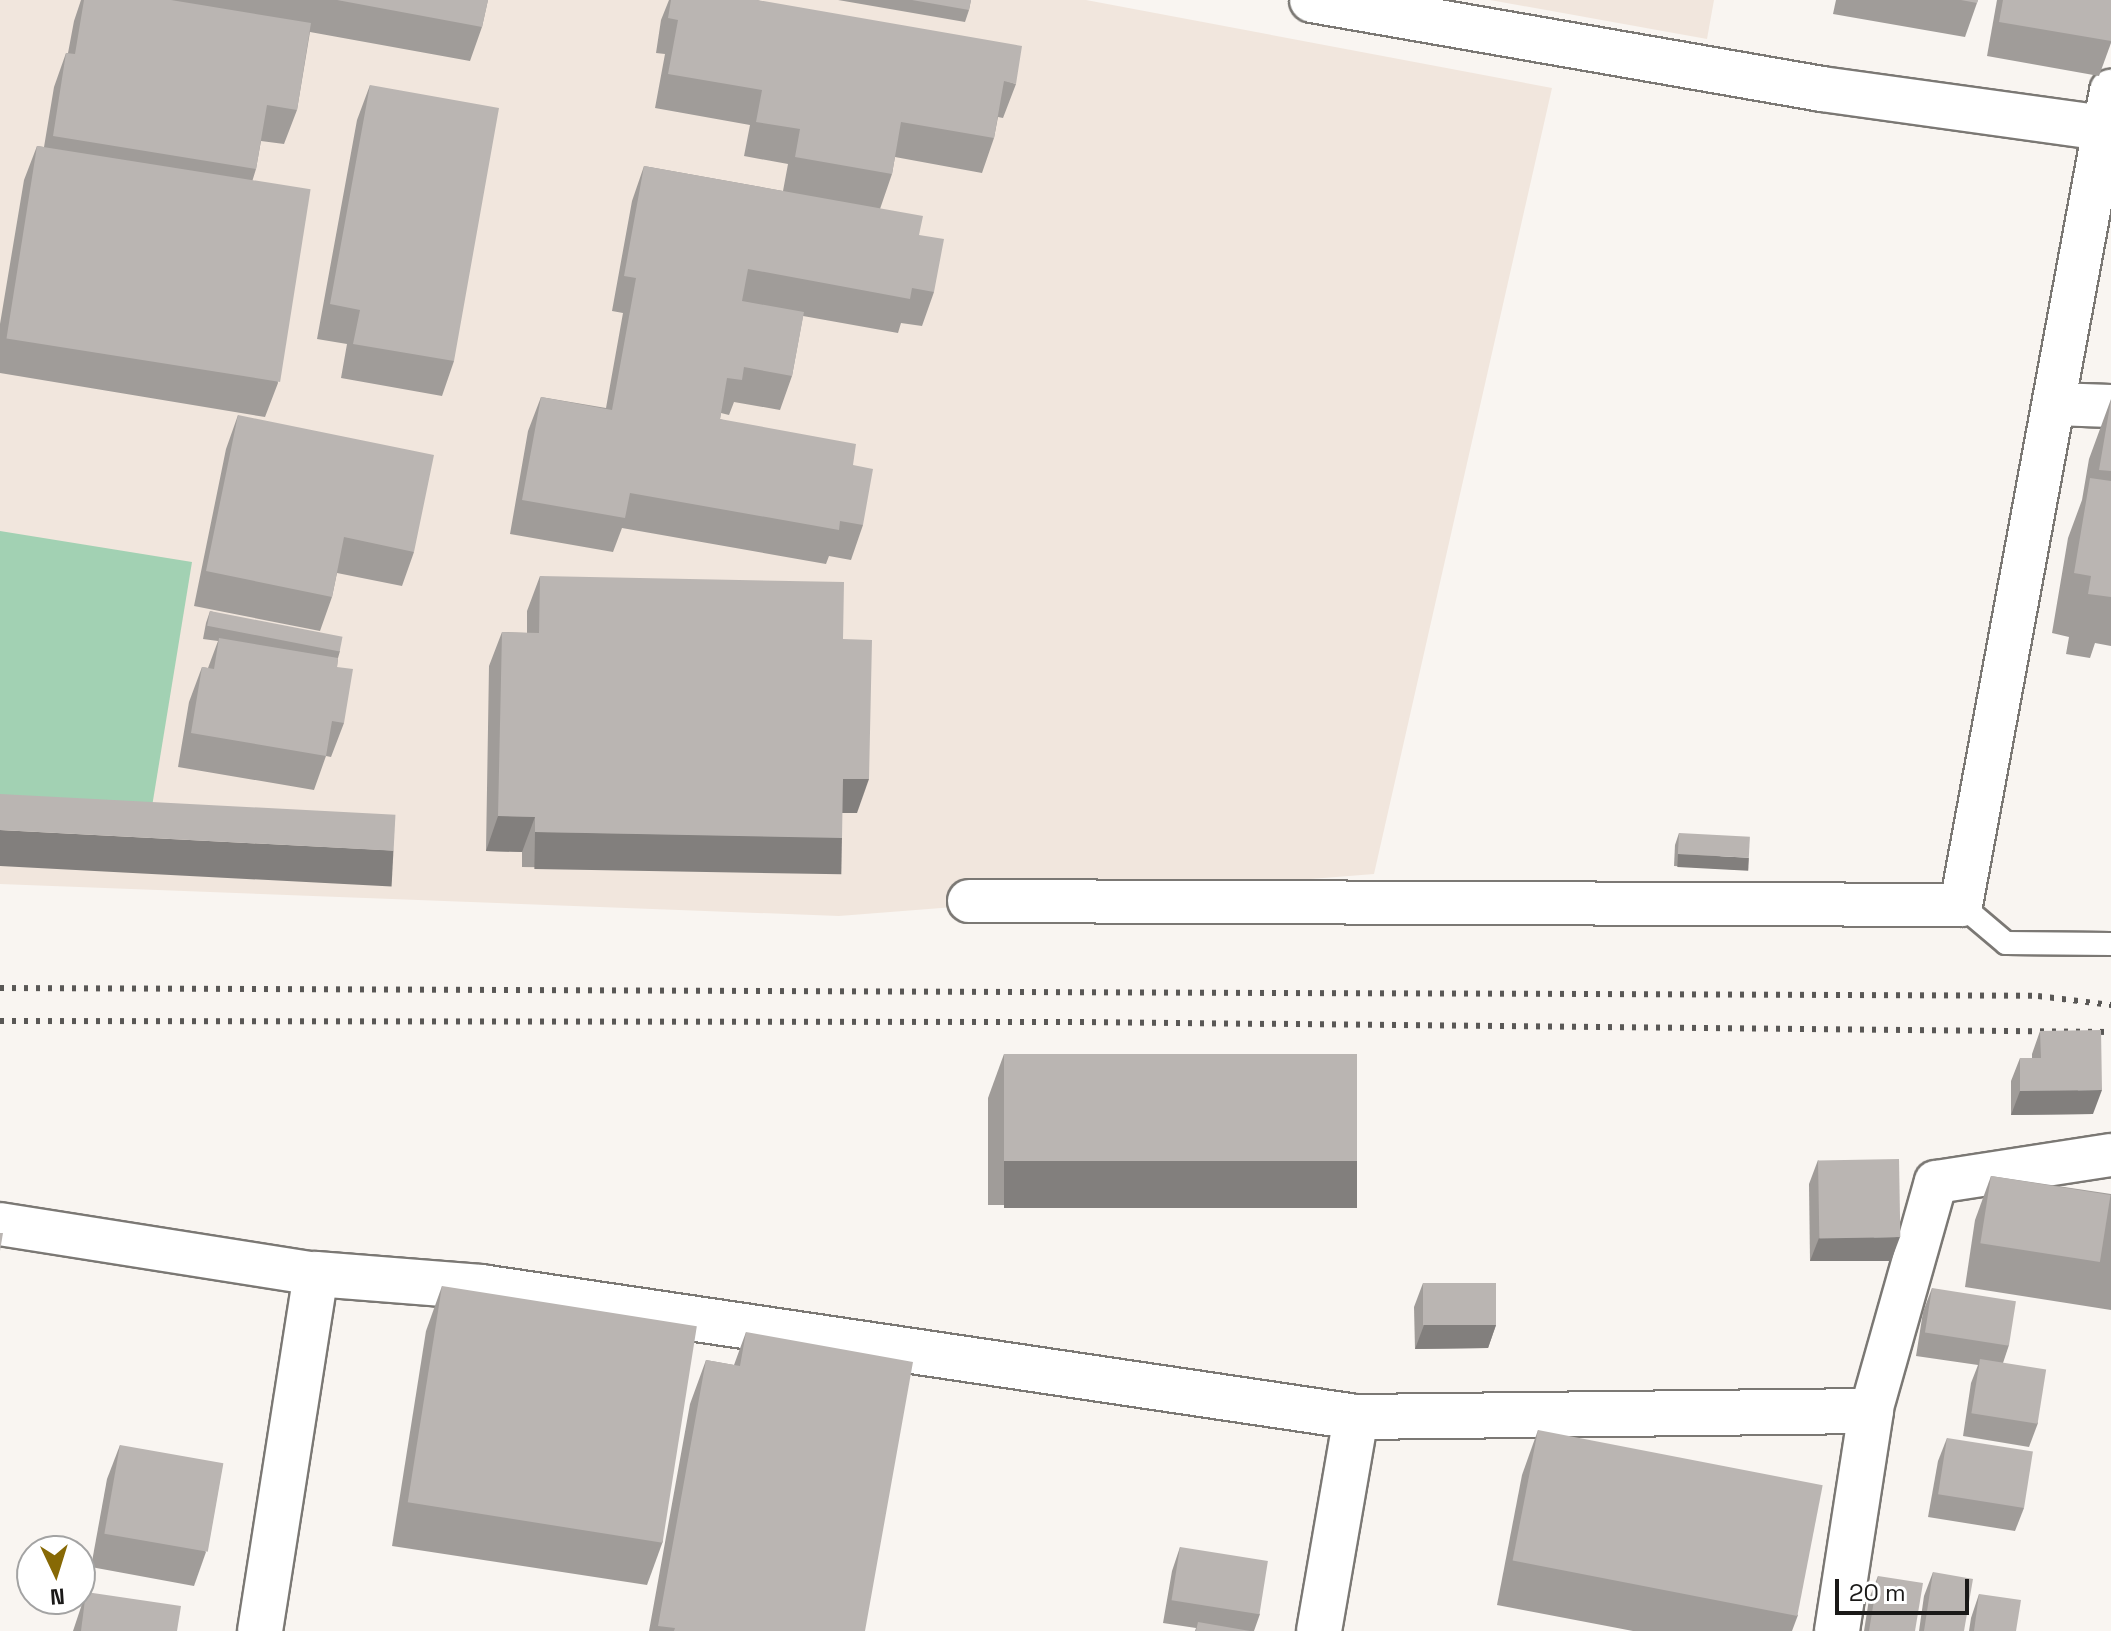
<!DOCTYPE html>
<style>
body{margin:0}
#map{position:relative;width:2111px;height:1631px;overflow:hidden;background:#f9f5f1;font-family:"Space Grotesk",sans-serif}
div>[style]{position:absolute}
.built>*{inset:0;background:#f1e6dd}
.green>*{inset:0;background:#a2d1b3}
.roads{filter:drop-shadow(2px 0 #7b7874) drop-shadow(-2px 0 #7b7874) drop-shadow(0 2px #7b7874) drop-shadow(0 -2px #7b7874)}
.lane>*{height:22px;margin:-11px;padding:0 11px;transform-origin:11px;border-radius:11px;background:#fff}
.street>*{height:42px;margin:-21px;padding:0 21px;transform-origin:21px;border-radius:21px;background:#fff}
.secondary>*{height:44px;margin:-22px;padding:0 22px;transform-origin:22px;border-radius:22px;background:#fff}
.rail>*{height:6px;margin-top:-3px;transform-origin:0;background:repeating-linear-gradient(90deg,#595755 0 4px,transparent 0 12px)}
.wall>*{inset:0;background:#a09c99}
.shaded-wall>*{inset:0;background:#827f7d;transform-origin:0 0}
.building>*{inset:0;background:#bab5b2;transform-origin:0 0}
span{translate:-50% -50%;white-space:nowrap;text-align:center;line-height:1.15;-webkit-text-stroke:8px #fff;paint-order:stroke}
.north{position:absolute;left:16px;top:1535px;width:80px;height:80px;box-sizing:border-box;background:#fff;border:2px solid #a3a3a3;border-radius:50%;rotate:176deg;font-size:22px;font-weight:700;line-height:32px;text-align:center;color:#1a1918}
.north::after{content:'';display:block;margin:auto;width:28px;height:36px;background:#876905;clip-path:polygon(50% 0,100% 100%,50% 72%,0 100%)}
.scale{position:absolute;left:1835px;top:1579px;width:134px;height:36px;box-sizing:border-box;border:4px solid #1a1918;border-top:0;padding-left:10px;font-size:24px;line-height:28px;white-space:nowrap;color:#1a1918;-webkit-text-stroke:6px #fff;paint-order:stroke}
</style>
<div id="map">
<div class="built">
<div style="clip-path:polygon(0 0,1086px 0,1552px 88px,1374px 874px,839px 916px,0 884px)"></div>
<div style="clip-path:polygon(1490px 0,1714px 0,1707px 39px)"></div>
</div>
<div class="green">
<div style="clip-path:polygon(0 531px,192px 562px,149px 825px,0 801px)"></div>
</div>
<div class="roads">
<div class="lane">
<div style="left:1961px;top:905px;width:59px;rotate:40.2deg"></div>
<div style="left:2006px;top:943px;width:105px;rotate:0.5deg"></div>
</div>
<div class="street">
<div style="left:2054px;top:404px;width:57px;rotate:2deg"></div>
<div style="left:969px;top:901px;width:992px;rotate:0.23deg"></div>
<div style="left:1961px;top:905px;width:828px;rotate:-79.56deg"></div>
<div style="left:0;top:1224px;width:320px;rotate:9deg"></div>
<div style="left:1871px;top:1411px;width:238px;rotate:-74.2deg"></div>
<div style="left:1936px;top:1182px;width:177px;rotate:-8.8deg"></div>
</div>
<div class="secondary">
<div style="left:1312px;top:0;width:518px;rotate:9.9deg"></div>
<div style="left:1822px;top:89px;width:292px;rotate:7.9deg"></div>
<div style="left:260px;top:1631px;width:361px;rotate:-81.1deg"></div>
<div style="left:316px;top:1274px;width:166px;rotate:4.5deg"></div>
<div style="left:481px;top:1287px;width:885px;rotate:8.45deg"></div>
<div style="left:1356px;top:1417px;width:515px;rotate:-0.67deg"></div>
<div style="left:1871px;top:1411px;width:223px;rotate:98.8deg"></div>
<div style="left:1319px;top:1631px;width:217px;rotate:-80.2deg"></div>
</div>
</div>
<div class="rail">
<div style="left:0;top:988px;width:2038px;rotate:0.22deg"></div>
<div style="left:2038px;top:996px;width:74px;rotate:7deg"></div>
<div style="left:0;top:1021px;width:1080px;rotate:0.05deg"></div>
<div style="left:1080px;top:1022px;width:1031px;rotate:0.56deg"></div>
</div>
<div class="wall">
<div style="clip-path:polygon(81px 0,488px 0,482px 27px,470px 61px,310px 32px,297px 110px,284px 144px,261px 141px,256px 169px,252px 182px,278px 383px,265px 417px,0 373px,0 324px,24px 180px,37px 146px,44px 147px,54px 87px,66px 53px,68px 53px,74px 21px)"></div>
<div style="clip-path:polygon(669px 0,757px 0,1016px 84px,1003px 118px,998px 117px,994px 138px,982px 173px,895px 157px,892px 174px,880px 209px,919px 235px,934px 292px,922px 326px,901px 323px,898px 333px,803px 316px,792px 376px,780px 410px,734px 402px,729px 415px,721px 413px,720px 419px,853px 465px,863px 525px,851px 560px,829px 556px,826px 564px,622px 528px,613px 552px,510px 534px,528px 431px,541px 397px,606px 408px,623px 313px,612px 311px,632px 201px,644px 166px,783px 191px,788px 164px,744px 156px,750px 125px,655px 108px,665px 54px,656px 53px,661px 20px)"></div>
<div style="clip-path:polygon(838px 0,971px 0,969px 10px,965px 22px)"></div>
<div style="clip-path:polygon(1836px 0,1978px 0,1965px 37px,1833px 14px)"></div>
<div style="clip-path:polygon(1997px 0,2111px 0,2111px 43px,2099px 76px,1987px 56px)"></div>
<div style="clip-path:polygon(370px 85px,454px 361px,442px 396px,341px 378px,347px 344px,317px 339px,357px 120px)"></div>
<div style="clip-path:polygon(2111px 399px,2111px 646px,2095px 643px,2090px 658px,2066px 654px,2069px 637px,2052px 633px,2068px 538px,2082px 500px,2089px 459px)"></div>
<div style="clip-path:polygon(238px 415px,414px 552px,402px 586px,337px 573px,332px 597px,320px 631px,194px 606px,226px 449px)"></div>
<div style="clip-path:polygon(540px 576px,843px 639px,857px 813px,842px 813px,842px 838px,829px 872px,522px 867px,522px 852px,486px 851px,489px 666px,502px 632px,527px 633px,527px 611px)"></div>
<div style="clip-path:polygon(210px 611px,340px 651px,338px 658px,337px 667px,344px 723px,331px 757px,326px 756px,314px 790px,178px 767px,189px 702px,202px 667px,208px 668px,218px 641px,203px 639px,206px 623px)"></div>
<div style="clip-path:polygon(1679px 833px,1744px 870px,1674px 866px,1675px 845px)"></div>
<div style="clip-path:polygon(2040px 1031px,2093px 1114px,2011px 1115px,2011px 1081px,2020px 1058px,2032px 1058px,2032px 1054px)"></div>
<div style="clip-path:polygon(1004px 1054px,1357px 1161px,1340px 1205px,988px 1205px,988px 1098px)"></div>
<div style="clip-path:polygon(1818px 1160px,1891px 1261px,1810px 1261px,1809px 1184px)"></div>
<div style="clip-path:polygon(1991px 1176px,2111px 1194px,2111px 1310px,1965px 1287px,1975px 1220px)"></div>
<div style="clip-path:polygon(1423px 1283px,1496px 1325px,1488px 1348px,1415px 1349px,1414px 1307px)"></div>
<div style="clip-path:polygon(442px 1286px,663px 1541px,647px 1585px,392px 1546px,426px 1331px)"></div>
<div style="clip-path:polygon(1932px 1288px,2009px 1345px,2003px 1363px,2038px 1423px,2029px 1447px,1963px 1436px,1971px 1383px,1978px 1365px,1916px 1356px,1923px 1312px)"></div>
<div style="clip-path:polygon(746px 1332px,865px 1631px,649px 1631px,690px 1404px,706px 1360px,734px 1365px)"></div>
<div style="clip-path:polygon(1538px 1430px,1798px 1615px,1792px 1631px,1633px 1631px,1497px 1605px,1522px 1475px)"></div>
<div style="clip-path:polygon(1947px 1438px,2024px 1508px,2015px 1531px,1928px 1517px,1938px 1461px)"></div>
<div style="clip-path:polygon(120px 1445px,206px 1552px,194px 1586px,91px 1567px,107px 1479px)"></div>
<div style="clip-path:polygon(1180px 1547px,1260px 1614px,1254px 1631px,1195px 1631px,1196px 1628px,1163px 1623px,1172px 1571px)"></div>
<div style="clip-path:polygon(1933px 1572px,1964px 1631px,1919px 1631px,1924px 1596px)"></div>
<div style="clip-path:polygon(1878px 1576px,1915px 1631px,1864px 1631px,1869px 1599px)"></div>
<div style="clip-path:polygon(86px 1592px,177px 1631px,73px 1631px)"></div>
<div style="clip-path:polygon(1979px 1594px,2016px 1631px,1969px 1631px,1971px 1618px)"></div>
</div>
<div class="shaded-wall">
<div style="clip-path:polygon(843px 779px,869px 779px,857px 813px,830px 813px)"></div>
<div style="clip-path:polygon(498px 816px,535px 817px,522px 852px,486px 851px)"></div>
<div style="left:0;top:830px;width:394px;height:36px;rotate:3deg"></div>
<div style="left:535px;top:832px;width:307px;height:37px;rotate:1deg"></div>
<div style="left:1678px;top:854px;width:71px;height:13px;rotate:3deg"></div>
<div style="clip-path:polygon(2102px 1090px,2093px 1114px,2011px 1115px,2020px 1091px)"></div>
<div style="left:1004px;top:1161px;width:353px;height:47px"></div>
<div style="clip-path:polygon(1900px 1237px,1891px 1261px,1810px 1261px,1819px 1238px)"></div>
<div style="clip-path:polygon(1424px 1325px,1496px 1325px,1488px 1348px,1415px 1349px)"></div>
</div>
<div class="building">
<div style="clip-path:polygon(84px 0,171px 0,311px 23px,297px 110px,267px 105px,256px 169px,53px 136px,66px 53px,75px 54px)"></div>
<div style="clip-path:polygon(337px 0,488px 0,482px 27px)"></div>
<div style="clip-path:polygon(671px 0,757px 0,1022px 46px,1016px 84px,1004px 81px,994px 138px,901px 122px,892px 174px,795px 157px,800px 129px,756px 122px,762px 90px,668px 74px,678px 20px,668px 18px)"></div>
<div style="clip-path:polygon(912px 0,971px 0,969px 10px)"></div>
<div style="clip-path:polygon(1961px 0,1978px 0,1977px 3px)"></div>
<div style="clip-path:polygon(2003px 0,2111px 0,2111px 41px,1999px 22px)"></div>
<div style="clip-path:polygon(370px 85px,499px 108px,454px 361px,353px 344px,360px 310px,330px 304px)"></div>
<div style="left:37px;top:146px;width:277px;height:195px;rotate:9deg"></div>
<div style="clip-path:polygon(644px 166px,923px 216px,919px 235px,944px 239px,934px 292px,912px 288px,910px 299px,748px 269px,742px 301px,804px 312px,792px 376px,744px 367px,742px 380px,727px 378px,720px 419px,856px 444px,853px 465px,873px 469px,863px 525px,840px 521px,839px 530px,630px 493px,625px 518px,522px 500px,541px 397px,612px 410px,636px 278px,624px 276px)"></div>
<div style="clip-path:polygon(2111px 400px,2111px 471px,2099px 470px)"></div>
<div style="clip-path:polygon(238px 415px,434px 455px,414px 552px,344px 537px,332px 597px,206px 571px)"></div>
<div style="clip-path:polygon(2090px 478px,2111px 481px,2111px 597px,2088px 594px,2091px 576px,2074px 573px)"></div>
<div style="clip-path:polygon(540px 576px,844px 582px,843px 639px,872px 640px,869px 779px,843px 779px,842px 838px,535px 832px,535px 817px,498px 816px,502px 632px,539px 633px)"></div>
<div style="left:210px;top:611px;width:135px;height:15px;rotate:11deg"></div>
<div style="clip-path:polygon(219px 638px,338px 658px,337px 667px,353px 669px,344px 723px,332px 721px,326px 756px,191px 733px,202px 667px,214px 669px)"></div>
<div style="left:0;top:794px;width:396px;height:36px;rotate:3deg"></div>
<div style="left:1679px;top:833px;width:71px;height:21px;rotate:3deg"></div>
<div style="clip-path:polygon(2101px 1030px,2102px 1090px,2020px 1091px,2020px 1058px,2041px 1058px,2040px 1031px)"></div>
<div style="left:1004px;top:1054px;width:353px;height:107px"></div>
<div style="left:1899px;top:1159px;width:78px;height:81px;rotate:89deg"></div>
<div style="left:1991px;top:1176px;width:121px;height:68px;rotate:9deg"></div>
<div style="clip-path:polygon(0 1233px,3px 1233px,0 1251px)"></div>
<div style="left:1423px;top:1283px;width:73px;height:42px"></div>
<div style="left:442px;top:1286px;width:258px;height:219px;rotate:9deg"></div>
<div style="left:1932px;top:1288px;width:85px;height:45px;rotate:9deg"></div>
<div style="clip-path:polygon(746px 1332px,913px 1362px,865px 1631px,674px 1631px,675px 1628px,658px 1626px,706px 1360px,740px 1366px)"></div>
<div style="left:1980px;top:1359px;width:67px;height:55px;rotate:9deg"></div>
<div style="left:1538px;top:1430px;width:290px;height:133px;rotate:11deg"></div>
<div style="left:1947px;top:1438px;width:87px;height:57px;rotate:9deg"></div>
<div style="left:120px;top:1445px;width:105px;height:90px;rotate:10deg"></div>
<div style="left:1180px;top:1547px;width:89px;height:54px;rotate:9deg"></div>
<div style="clip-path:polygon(1933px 1572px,1973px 1579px,1964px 1631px,1924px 1631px)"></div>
<div style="clip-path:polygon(1878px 1576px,1923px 1583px,1915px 1631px,1869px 1631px)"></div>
<div style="clip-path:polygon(86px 1592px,181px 1606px,177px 1631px,81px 1631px)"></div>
<div style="clip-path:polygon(1979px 1594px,2021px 1600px,2016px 1631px,1974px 1631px)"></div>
<div style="clip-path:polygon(1198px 1622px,1250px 1631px,1196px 1631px)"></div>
</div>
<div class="north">N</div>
<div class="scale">20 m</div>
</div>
